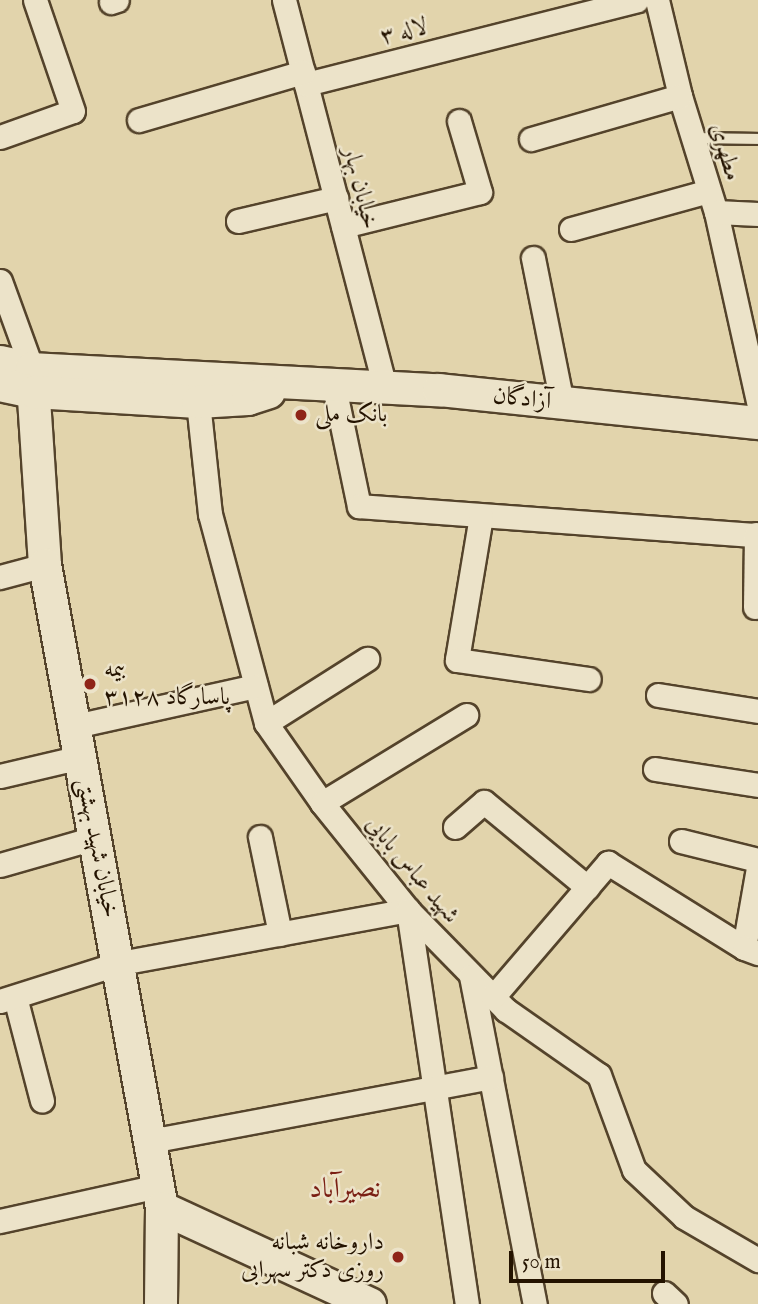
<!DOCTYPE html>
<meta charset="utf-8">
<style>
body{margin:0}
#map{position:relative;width:758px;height:1304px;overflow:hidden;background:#e2d4ac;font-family:"IM FELL English",Amiri,serif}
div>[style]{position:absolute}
.roads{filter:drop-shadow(2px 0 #54432b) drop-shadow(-2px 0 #54432b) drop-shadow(0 2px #54432b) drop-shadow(0 -2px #54432b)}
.lane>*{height:10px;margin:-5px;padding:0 5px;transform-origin:5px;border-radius:5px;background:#ece3c9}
.street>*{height:23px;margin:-11.5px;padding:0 11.5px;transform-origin:11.5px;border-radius:11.5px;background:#ece3c9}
.secondary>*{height:32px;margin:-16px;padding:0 16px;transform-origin:16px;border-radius:16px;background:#ece3c9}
.dots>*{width:19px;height:19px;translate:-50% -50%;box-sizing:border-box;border:4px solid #ece3c9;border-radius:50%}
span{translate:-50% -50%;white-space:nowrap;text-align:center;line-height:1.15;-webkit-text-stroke:5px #ece3c9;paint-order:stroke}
.street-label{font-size:24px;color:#241300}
.poi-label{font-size:24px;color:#241300}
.left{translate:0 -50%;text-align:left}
.right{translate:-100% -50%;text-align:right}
.quarter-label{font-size:28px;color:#7a1f14}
.scale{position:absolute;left:509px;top:1251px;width:156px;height:32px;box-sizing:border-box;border:4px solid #241300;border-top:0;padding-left:9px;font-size:21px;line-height:24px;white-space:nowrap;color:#241300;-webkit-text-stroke:5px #ece3c9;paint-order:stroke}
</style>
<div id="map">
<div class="roads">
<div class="lane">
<div style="left:696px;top:138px;width:62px;rotate:0.9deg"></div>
</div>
<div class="street">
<div style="left:284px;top:0;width:402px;rotate:75.4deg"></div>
<div style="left:657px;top:0;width:99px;rotate:76.5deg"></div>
<div style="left:680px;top:96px;width:121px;rotate:72.8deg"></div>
<div style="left:716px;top:212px;width:195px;rotate:77.5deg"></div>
<div style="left:111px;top:2px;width:6px;rotate:-18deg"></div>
<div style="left:306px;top:84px;width:341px;rotate:-14.2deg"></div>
<div style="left:139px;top:120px;width:171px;rotate:-16.3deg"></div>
<div style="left:0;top:137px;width:77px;rotate:-19.6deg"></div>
<div style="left:73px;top:111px;width:117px;rotate:-108.9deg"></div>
<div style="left:531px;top:139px;width:155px;rotate:-16.1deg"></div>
<div style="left:716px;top:212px;width:42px;rotate:2.7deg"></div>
<div style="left:238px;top:221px;width:101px;rotate:-13.2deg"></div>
<div style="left:343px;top:226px;width:141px;rotate:-13.9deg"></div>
<div style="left:480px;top:192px;width:74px;rotate:-106.5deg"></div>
<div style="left:571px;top:229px;width:143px;rotate:-15.4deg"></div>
<div style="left:533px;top:258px;width:148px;rotate:78.7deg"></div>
<div style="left:0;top:281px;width:94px;rotate:70deg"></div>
<div style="left:333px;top:382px;width:127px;rotate:78.2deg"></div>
<div style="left:359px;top:506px;width:400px;rotate:4.2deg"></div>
<div style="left:198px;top:402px;width:113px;rotate:83.9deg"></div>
<div style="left:210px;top:514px;width:216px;rotate:75deg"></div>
<div style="left:266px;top:723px;width:98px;rotate:55deg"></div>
<div style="left:322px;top:803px;width:137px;rotate:51.2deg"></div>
<div style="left:408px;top:910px;width:140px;rotate:45.6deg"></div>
<div style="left:506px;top:1010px;width:113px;rotate:35deg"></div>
<div style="left:599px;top:1075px;width:101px;rotate:69.8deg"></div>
<div style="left:634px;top:1170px;width:69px;rotate:43.2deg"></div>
<div style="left:684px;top:1217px;width:86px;rotate:30.2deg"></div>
<div style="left:481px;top:516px;width:146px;rotate:99.5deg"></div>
<div style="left:457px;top:660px;width:133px;rotate:8.2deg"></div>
<div style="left:0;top:577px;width:47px;rotate:-14.9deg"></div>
<div style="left:755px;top:607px;width:73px;rotate:-89.2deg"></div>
<div style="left:658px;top:695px;width:101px;rotate:9.1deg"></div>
<div style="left:266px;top:723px;width:120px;rotate:-32.4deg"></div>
<div style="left:75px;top:726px;width:185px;rotate:-12.5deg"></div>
<div style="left:655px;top:769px;width:104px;rotate:8.8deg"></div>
<div style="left:0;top:776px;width:83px;rotate:-13.2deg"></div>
<div style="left:322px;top:803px;width:169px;rotate:-31.4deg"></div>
<div style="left:455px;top:827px;width:38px;rotate:-41deg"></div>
<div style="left:484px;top:802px;width:134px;rotate:39.5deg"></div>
<div style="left:260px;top:837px;width:99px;rotate:78.3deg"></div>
<div style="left:681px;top:841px;width:79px;rotate:13.9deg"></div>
<div style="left:0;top:865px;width:98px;rotate:-16deg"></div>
<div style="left:744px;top:948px;width:81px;rotate:-80.1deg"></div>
<div style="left:471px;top:976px;width:334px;rotate:79deg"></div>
<div style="left:15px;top:997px;width:107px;rotate:75.4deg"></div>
<div style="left:493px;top:997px;width:177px;rotate:-49.4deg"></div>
<div style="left:608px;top:863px;width:160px;rotate:32deg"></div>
<div style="left:744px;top:948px;width:15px;rotate:20deg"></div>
<div style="left:0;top:1001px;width:126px;rotate:-17.6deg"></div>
<div style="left:120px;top:963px;width:293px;rotate:-10.4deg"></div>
<div style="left:408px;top:910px;width:398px;rotate:81.5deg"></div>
<div style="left:150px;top:1141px;width:347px;rotate:-10.6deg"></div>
<div style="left:0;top:1221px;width:162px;rotate:-12.5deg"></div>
<div style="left:664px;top:1293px;width:16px;rotate:43deg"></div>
</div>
<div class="secondary">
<div style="left:0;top:362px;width:33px;rotate:12deg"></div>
<div style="left:32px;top:369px;width:408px;rotate:3deg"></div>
<div style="left:439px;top:390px;width:321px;rotate:5.9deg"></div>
<div style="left:32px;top:369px;width:196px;rotate:86.2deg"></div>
<div style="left:45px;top:565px;width:654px;rotate:79.69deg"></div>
<div style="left:162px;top:1208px;width:96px;rotate:90.6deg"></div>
<div style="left:0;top:385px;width:35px;rotate:12deg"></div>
<div style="left:34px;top:392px;width:164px;rotate:3.5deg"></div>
<div style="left:198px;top:402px;width:50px;rotate:-3.4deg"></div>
<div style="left:248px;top:399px;width:22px;rotate:-18deg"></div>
<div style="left:162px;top:1208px;width:229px;rotate:24.8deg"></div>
</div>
</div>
<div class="dots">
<div style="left:301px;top:415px;background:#8f2418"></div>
<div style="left:90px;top:684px;background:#8f2418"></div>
<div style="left:398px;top:1257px;background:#8f2418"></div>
</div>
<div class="street-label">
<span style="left:404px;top:32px;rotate:-14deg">لاله ۳</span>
<span style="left:725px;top:152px;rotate:74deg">مطهری</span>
<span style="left:360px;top:188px;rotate:76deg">خیابان بهار</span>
<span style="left:522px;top:399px;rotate:6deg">آزادگان</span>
<span style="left:97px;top:848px;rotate:79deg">خیابان شهید بهشتی</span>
<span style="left:412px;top:870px;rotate:50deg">شهید عباس بابایی</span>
</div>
<div class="poi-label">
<span class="left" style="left:315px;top:415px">بانک ملی</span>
<span class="left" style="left:104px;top:684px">بیمه<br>پاسارگاد ۳۱۲۸</span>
<span class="right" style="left:384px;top:1257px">داروخانه شبانه<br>روزی دکتر سهرابی</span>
</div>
<div class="quarter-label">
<span style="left:345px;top:1190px">نصیرآباد</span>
</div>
<div class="scale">50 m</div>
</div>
